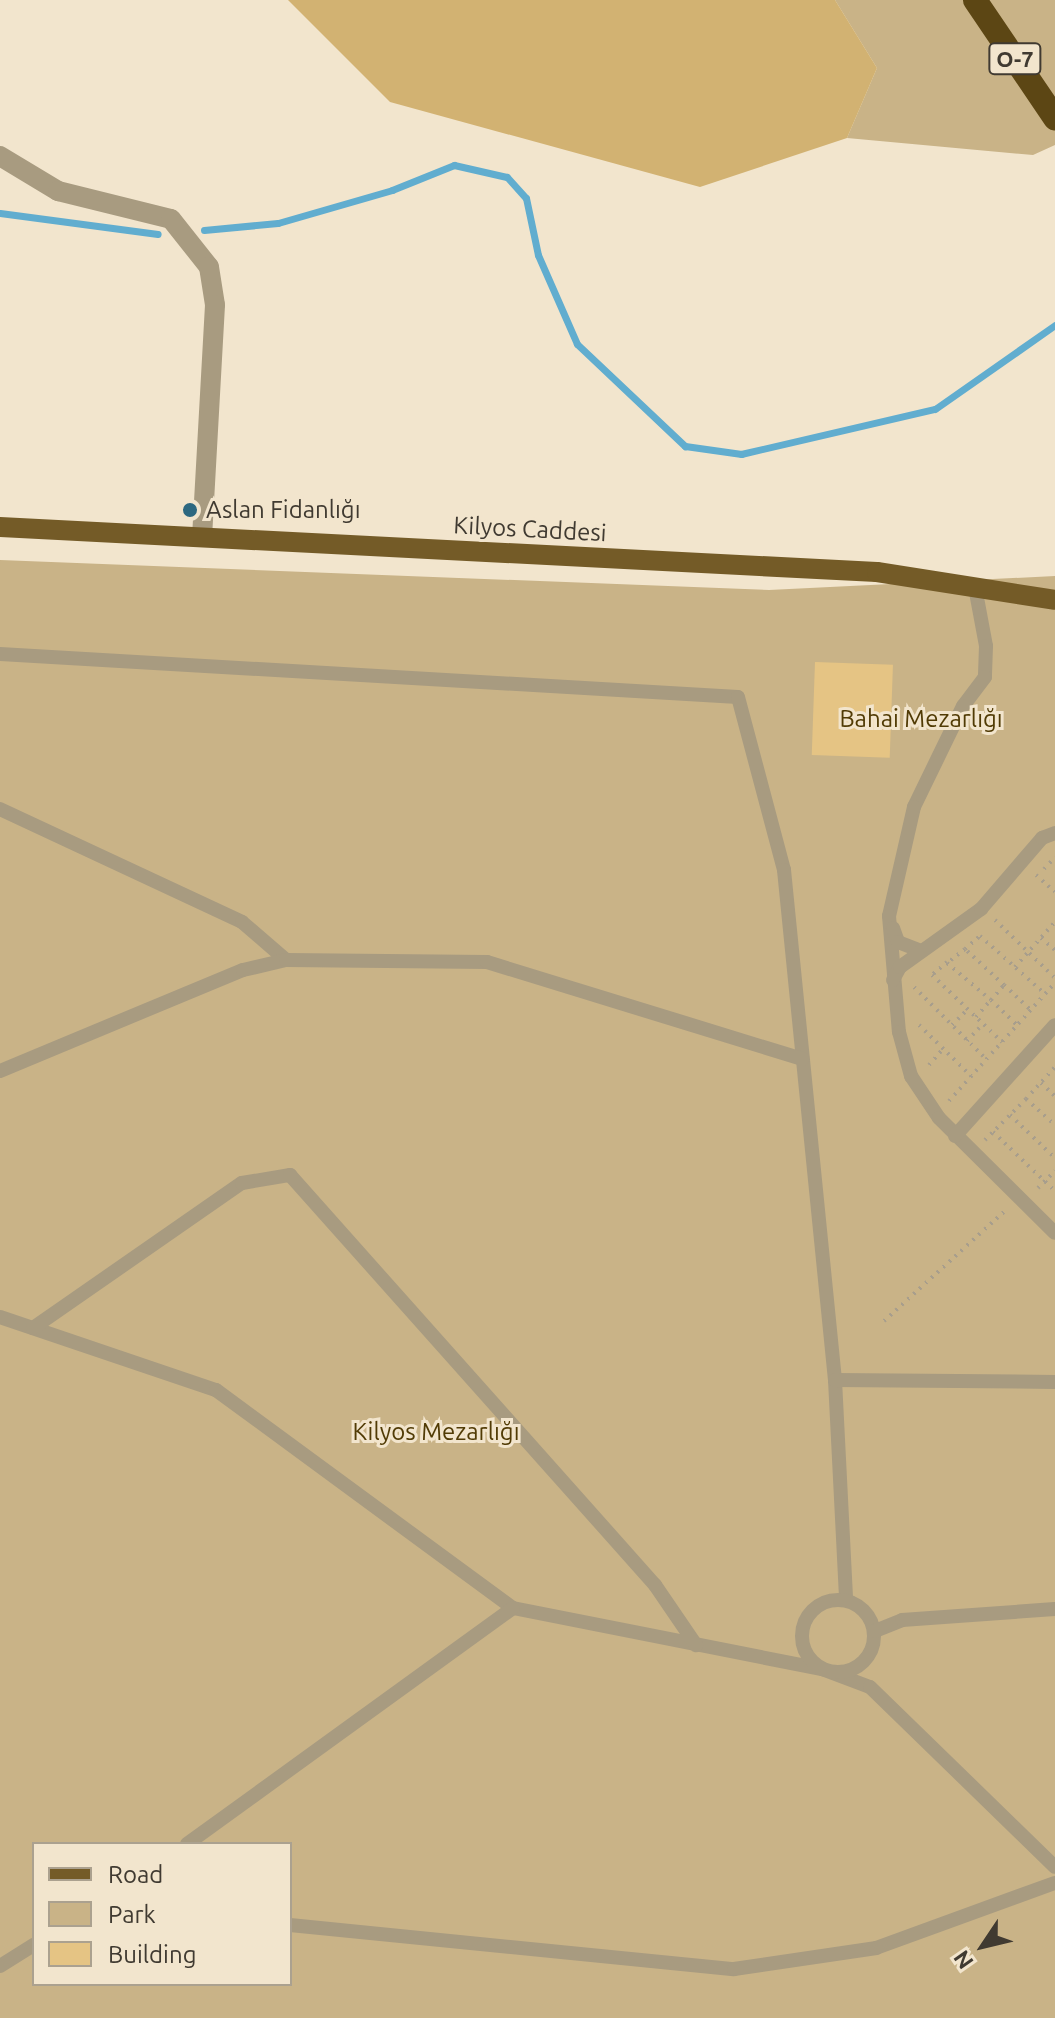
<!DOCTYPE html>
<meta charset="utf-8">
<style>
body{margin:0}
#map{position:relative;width:1055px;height:2018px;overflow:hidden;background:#f2e5cd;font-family:Ubuntu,sans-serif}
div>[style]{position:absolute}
.green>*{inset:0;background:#c9b387}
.forest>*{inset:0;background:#d2b272}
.stream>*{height:7px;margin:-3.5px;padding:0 3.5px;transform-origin:3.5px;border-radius:3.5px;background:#61adcf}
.building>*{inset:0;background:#e5c484;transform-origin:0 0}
.path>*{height:4px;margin-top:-2px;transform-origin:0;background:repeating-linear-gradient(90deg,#a89e8c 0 2px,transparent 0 8px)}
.lane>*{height:14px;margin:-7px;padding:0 7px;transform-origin:7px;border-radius:7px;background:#a89b80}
.lane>.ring{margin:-7px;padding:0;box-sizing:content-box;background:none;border:14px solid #a89b80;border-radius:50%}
.street>*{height:20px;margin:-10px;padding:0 10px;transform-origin:10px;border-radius:10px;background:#a89b80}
.primary>*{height:20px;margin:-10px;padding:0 10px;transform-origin:10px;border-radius:10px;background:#745b27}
.highway>*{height:24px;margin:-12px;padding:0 12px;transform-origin:12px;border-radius:12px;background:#5c4614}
.dots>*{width:22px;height:22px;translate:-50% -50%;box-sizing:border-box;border:4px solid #f2e5cd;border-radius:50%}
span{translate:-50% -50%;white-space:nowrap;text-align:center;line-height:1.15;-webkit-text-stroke:6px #f2e5cd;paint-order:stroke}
.shield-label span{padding:2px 6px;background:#f2e5cd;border:2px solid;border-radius:6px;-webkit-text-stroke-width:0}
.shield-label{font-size:22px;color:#403a31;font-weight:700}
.poi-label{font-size:24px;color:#403a31}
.left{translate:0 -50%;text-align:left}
.street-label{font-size:24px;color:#403a31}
.park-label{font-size:24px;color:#513b05}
.legend{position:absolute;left:32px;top:1842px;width:260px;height:144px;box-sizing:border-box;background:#f2e5cd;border:2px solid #aba18f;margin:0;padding:10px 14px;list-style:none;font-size:24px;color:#403a31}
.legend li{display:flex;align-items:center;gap:16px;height:40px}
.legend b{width:40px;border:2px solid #aba18f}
.north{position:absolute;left:943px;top:1906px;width:80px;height:80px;-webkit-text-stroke:6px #f2e5cd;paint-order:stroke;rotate:235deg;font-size:22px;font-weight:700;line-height:32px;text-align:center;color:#403a31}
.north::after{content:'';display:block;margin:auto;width:28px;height:36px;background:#403a31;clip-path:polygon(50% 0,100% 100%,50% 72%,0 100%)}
</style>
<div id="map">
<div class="green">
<div style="clip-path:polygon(835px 0,1055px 0,1055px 145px,1033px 155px,847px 138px,877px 68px)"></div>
<div style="clip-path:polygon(evenodd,0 560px,769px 590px,1055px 576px,1055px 2018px,0 2018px,0 560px,34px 1844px,290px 1844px,290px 1984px,34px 1984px,34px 1844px)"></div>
</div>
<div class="forest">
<div style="clip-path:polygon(288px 0,835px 0,877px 68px,847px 138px,700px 187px,390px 102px)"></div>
</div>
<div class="stream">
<div style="left:0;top:213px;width:159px;rotate:7.6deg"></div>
<div style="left:204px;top:230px;width:74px;rotate:-5.4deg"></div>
<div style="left:278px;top:223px;width:119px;rotate:-16.1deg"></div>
<div style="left:392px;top:190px;width:67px;rotate:-22deg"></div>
<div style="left:454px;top:165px;width:54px;rotate:12.8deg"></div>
<div style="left:507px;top:177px;width:28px;rotate:48deg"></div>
<div style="left:526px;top:198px;width:58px;rotate:78.1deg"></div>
<div style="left:538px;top:255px;width:97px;rotate:66.3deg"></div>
<div style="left:577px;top:344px;width:149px;rotate:43.4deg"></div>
<div style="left:685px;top:446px;width:57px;rotate:8.1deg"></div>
<div style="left:741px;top:454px;width:199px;rotate:-13.1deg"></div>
<div style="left:935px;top:409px;width:146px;rotate:-35deg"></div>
</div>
<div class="building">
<div style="left:815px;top:662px;width:78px;height:93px;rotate:2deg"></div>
</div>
<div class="path">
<div style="left:1044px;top:869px;width:16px;rotate:-47deg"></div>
<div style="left:1036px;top:875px;width:25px;rotate:42deg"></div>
<div style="left:995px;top:920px;width:83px;rotate:44deg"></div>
<div style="left:1041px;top:938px;width:18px;rotate:41deg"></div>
<div style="left:965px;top:949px;width:20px;rotate:-41deg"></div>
<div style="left:980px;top:936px;width:87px;rotate:41.7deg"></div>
<div style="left:947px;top:962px;width:20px;rotate:139deg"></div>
<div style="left:932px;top:975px;width:97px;rotate:43.7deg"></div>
<div style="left:1015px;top:967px;width:60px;rotate:-48.4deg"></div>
<div style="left:1004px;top:985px;width:53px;rotate:-137.3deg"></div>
<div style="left:965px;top:949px;width:23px;rotate:142deg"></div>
<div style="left:947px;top:963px;width:57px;rotate:40.1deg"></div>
<div style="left:991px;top:1000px;width:20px;rotate:-49deg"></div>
<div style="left:1004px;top:985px;width:37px;rotate:43deg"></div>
<div style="left:914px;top:987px;width:102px;rotate:45deg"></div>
<div style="left:976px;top:1017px;width:23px;rotate:-49deg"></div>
<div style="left:991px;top:1000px;width:36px;rotate:44deg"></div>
<div style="left:919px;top:1025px;width:73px;rotate:44.4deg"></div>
<div style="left:952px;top:1025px;width:21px;rotate:-45deg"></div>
<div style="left:967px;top:1041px;width:23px;rotate:-47deg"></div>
<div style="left:929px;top:1065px;width:21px;rotate:-49deg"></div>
<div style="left:1041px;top:1083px;width:19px;rotate:43deg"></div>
<div style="left:1026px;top:1099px;width:43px;rotate:-47.8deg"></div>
<div style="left:949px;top:1101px;width:159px;rotate:-48.1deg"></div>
<div style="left:1010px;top:1115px;width:62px;rotate:43.7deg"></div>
<div style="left:993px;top:1132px;width:86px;rotate:43.6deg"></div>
<div style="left:985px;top:1140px;width:58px;rotate:-45deg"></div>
<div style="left:1026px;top:1099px;width:39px;rotate:42deg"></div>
<div style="left:1038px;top:1188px;width:24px;rotate:-45deg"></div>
<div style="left:884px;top:1321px;width:166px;rotate:-42.3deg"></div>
</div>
<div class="lane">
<div style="left:975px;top:587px;width:60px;rotate:79.4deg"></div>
<div style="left:986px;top:646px;width:31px;rotate:92deg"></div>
<div style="left:985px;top:677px;width:36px;rotate:127deg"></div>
<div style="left:963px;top:706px;width:112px;rotate:115.9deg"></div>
<div style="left:914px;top:807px;width:112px;rotate:102.9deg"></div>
<div style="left:889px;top:916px;width:116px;rotate:85.1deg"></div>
<div style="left:899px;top:1032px;width:46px;rotate:74.7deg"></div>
<div style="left:911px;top:1076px;width:50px;rotate:56.3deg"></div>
<div style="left:939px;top:1118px;width:163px;rotate:44.8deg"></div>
<div style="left:0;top:654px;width:739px;rotate:3.33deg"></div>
<div style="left:738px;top:697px;width:179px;rotate:75.1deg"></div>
<div style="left:784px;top:870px;width:513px;rotate:84.29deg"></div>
<div style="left:835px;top:1380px;width:220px;rotate:87.1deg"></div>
<div style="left:0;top:809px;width:267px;rotate:25deg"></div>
<div style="left:242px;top:922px;width:58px;rotate:40.8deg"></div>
<div style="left:893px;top:928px;width:15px;rotate:70deg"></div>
<div style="left:898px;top:942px;width:25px;rotate:21deg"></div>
<div style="left:893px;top:980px;width:15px;rotate:-62deg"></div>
<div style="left:900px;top:967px;width:100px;rotate:-35.6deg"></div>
<div style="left:981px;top:909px;width:94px;rotate:-49.3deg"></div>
<div style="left:1042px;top:838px;width:14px;rotate:-21deg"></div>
<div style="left:0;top:1071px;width:263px;rotate:-22.6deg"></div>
<div style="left:243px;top:970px;width:44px;rotate:-13.1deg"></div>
<div style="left:286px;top:960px;width:201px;rotate:0.6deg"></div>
<div style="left:487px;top:962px;width:330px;rotate:17.1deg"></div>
<div style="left:955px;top:1136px;width:149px;rotate:-48deg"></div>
<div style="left:0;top:1317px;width:228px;rotate:18.7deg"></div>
<div style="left:216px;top:1390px;width:368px;rotate:36.3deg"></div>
<div style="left:513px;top:1608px;width:315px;rotate:11.2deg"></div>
<div style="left:822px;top:1669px;width:51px;rotate:20.6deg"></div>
<div style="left:870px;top:1687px;width:258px;rotate:44.2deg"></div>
<div style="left:33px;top:1328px;width:254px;rotate:-34.8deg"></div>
<div style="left:242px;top:1183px;width:49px;rotate:-9.5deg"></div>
<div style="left:290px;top:1175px;width:549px;rotate:48.32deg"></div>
<div style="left:655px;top:1585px;width:73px;rotate:55.7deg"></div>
<div style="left:835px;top:1380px;width:220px;rotate:0.5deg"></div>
<div class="ring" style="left:802px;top:1600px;width:58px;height:58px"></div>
<div style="left:875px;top:1631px;width:29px;rotate:-22deg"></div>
<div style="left:902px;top:1620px;width:153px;rotate:-4.1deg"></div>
<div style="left:187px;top:1844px;width:402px;rotate:-35.9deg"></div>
<div style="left:290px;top:1925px;width:446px;rotate:5.7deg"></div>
<div style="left:734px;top:1969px;width:144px;rotate:-8.4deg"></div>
<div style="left:876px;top:1948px;width:190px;rotate:-20deg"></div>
<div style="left:0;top:1966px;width:40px;rotate:-32deg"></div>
</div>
<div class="street">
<div style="left:0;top:156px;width:68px;rotate:31.1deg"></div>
<div style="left:58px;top:191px;width:116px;rotate:13.9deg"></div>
<div style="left:171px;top:219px;width:61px;rotate:51.6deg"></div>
<div style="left:209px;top:267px;width:38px;rotate:81deg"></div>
<div style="left:215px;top:305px;width:232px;rotate:93.2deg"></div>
</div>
<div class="primary">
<div style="left:0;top:527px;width:878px;rotate:2.94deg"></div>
<div style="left:877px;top:572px;width:180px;rotate:8.9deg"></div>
</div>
<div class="highway">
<div style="left:975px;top:0;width:143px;rotate:55.9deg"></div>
</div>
<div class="dots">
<div style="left:190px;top:510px;background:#2d6880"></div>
</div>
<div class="shield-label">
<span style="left:1015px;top:59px">O-7</span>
</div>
<div class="poi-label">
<span class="left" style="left:206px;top:510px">Aslan Fidanlığı</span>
</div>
<div class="street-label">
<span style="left:530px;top:529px;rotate:3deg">Kilyos Caddesi</span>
</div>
<div class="park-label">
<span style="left:921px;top:719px">Bahai Mezarlığı</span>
<span style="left:436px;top:1432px">Kilyos Mezarlığı</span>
</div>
<ul class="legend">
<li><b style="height:10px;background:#745b27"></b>Road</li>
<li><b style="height:22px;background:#c9b387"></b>Park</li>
<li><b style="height:22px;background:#e5c484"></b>Building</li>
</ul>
<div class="north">N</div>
</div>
